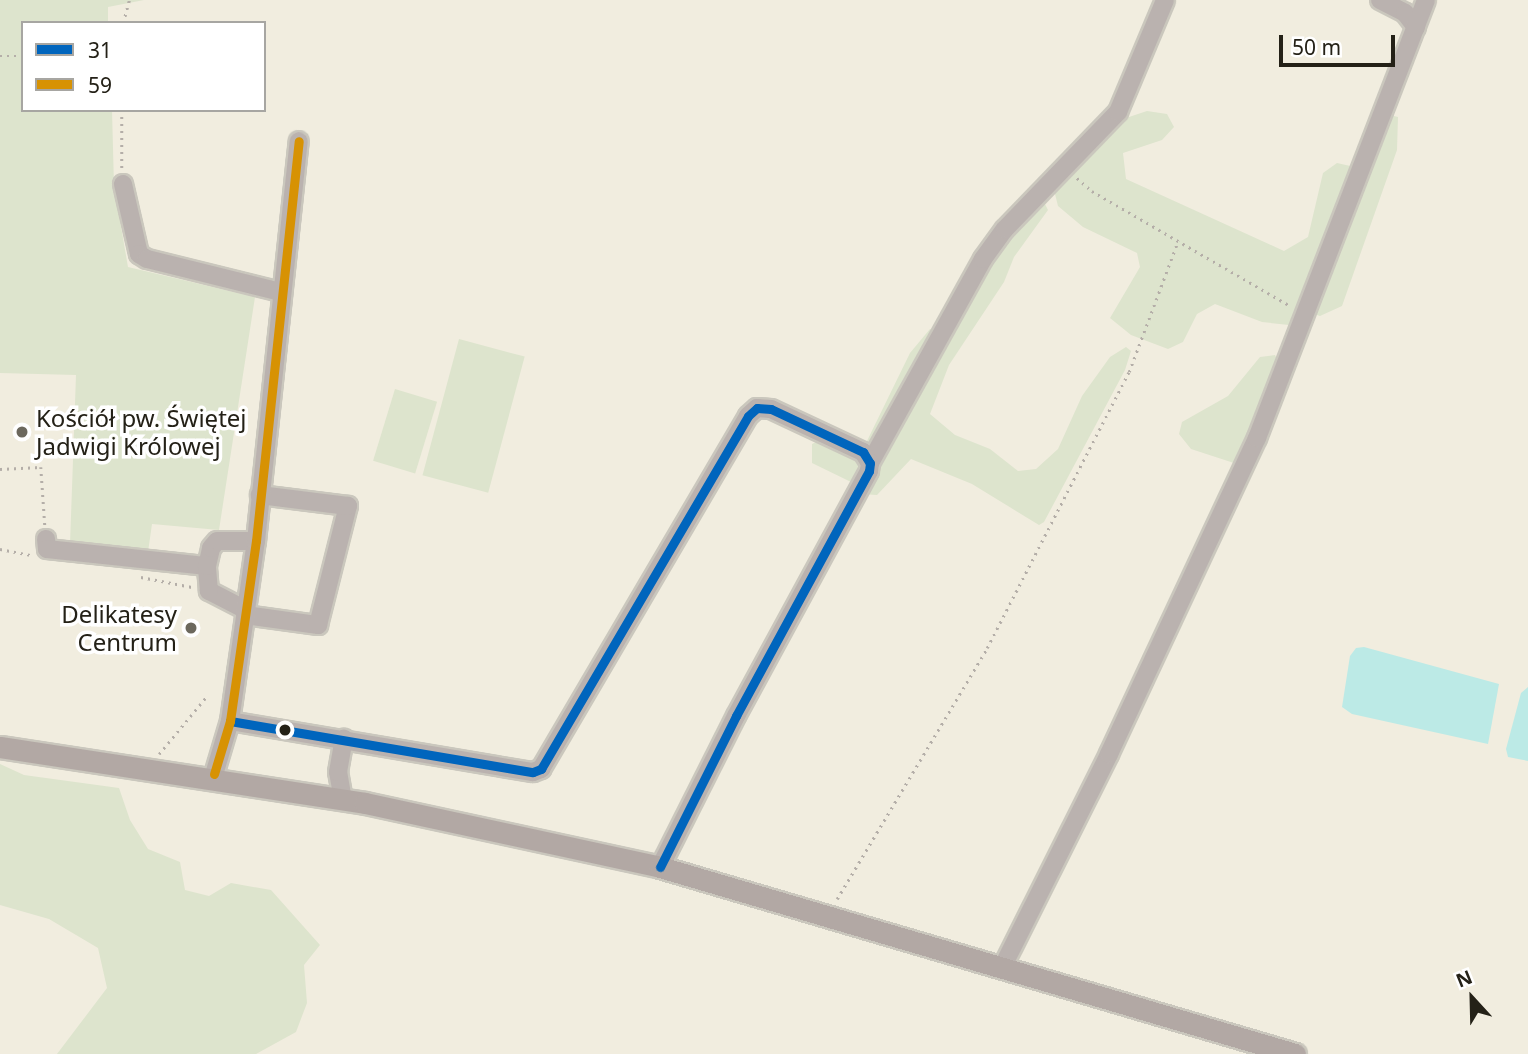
<!DOCTYPE html>
<meta charset="utf-8">
<style>
body{margin:0}
#map{position:relative;width:1528px;height:1054px;overflow:hidden;background:#f1eddf;font-family:"Noto Sans",sans-serif}
div>[style]{position:absolute}
.green>*{inset:0;background:#dde4cd;transform-origin:0 0}
.water>*{inset:0;background:#bceae6}
.path>*{height:2.5px;margin-top:-1.25px;transform-origin:0;background:repeating-linear-gradient(90deg,#b4aea8 0 2px,transparent 0 7px)}
.roads{filter:drop-shadow(2px 0 #cac7bd) drop-shadow(-2px 0 #cac7bd) drop-shadow(0 2px #cac7bd) drop-shadow(0 -2px #cac7bd)}
.minor>*{height:18px;margin:-9px;padding:0 9px;transform-origin:9px;border-radius:9px;background:#bab2af}
.major>*{height:21px;margin:-10.5px;padding:0 10.5px;transform-origin:10.5px;border-radius:10.5px;background:#b2a8a4}
.bus-1>*{height:9px;margin:-4.5px;padding:0 4.5px;transform-origin:4.5px;border-radius:4.5px;background:#0065bd}
.bus-2>*{height:9px;margin:-4.5px;padding:0 4.5px;transform-origin:4.5px;border-radius:4.5px;background:#d79203}
.dots>*{width:19px;height:19px;translate:-50% -50%;box-sizing:border-box;border:4px solid #fff;border-radius:50%}
span{translate:-50% -50%;white-space:nowrap;text-align:center;line-height:1.15;-webkit-text-stroke:7px #fff;paint-order:stroke}
.poi-label{font-size:24px;color:#242117}
.left{translate:0 -50%;text-align:left}
.right{translate:-100% -50%;text-align:right}
.legend{position:absolute;left:21px;top:21px;width:245px;height:91px;box-sizing:border-box;background:#fff;border:2px solid #a7a6a2;margin:0;padding:9px 12px;list-style:none;font-size:21px;color:#242117}
.legend li{display:flex;align-items:center;gap:14px;height:35px}
.legend b{width:35px;border:2px solid #a7a6a2}
.north{position:absolute;left:1437px;top:963px;width:70px;height:70px;-webkit-text-stroke:5px #fff;paint-order:stroke;rotate:338deg;font-size:19px;font-weight:700;line-height:28px;text-align:center;color:#242117}
.north::after{content:'';display:block;margin:auto;width:24px;height:32px;background:#242117;clip-path:polygon(50% 0,100% 100%,50% 72%,0 100%)}
.scale{position:absolute;left:1279px;top:35px;width:116px;height:32px;box-sizing:border-box;border:4px solid #242117;border-top:0;padding-left:9px;font-size:21px;line-height:24px;white-space:nowrap;color:#242117;-webkit-text-stroke:5px #fff;paint-order:stroke}
</style>
<div id="map">
<div class="green">
<div style="clip-path:polygon(0 0,144px 0,108px 7px,108px 23px,23px 23px,23px 110px,112px 110px,114px 186px,128px 267px,255px 297px,219px 530px,152px 524px,148px 552px,70px 544px,76px 375px,0 373px)"></div>
<div style="clip-path:polygon(1147px 111px,1167px 114px,1174px 127px,1162px 140px,1123px 153px,1126px 179px,1284px 251px,1308px 237px,1323px 173px,1337px 163px,1368px 170px,1390px 115px,1398px 117px,1397px 150px,1342px 306px,1320px 316px,1299px 309px,1289px 325px,1262px 322px,1215px 304px,1197px 314px,1183px 342px,1168px 349px,1131px 335px,1110px 318px,1140px 267px,1137px 253px,1083px 227px,1058px 206px,1054px 190px,1123px 119px)"></div>
<div style="clip-path:polygon(1043px 200px,1048px 210px,1014px 257px,1004px 282px,949px 365px,930px 414px,955px 435px,990px 449px,1018px 471px,1036px 469px,1058px 449px,1082px 396px,1110px 357px,1126px 347px,1131px 351px,1125px 370px,1044px 522px,1039px 525px,972px 484px,911px 459px,877px 495px,861px 494px,851px 482px,812px 463px,812px 444px,824px 438px,848px 451px,866px 443px,910px 353px,930px 329px,950px 336px,985px 270px)"></div>
<div style="left:459px;top:339px;width:68px;height:141px;rotate:15deg"></div>
<div style="clip-path:polygon(1275px 355px,1280px 365px,1237px 464px,1191px 449px,1179px 434px,1182px 422px,1228px 396px,1260px 357px)"></div>
<div style="left:395px;top:389px;width:44px;height:75px;rotate:17deg"></div>
<div style="clip-path:polygon(0 764px,24px 775px,119px 788px,130px 820px,148px 849px,180px 862px,185px 890px,209px 896px,231px 883px,271px 890px,320px 945px,304px 965px,307px 1003px,296px 1032px,256px 1054px,57px 1054px,107px 988px,98px 948px,49px 919px,0 905px)"></div>
</div>
<div class="water">
<div style="clip-path:polygon(1364px 647px,1499px 684px,1488px 744px,1352px 714px,1342px 707px,1350px 656px,1356px 648px)"></div>
<div style="clip-path:polygon(1528px 687px,1528px 761px,1508px 757px,1506px 749px,1521px 693px)"></div>
</div>
<div class="path">
<div style="left:123px;top:23px;width:24px;rotate:-75deg"></div>
<div style="left:0;top:56px;width:23px"></div>
<div style="left:122px;top:110px;width:60px;rotate:90deg"></div>
<div style="left:1077px;top:178px;width:20px;rotate:41deg"></div>
<div style="left:1092px;top:191px;width:229px;rotate:30.1deg"></div>
<div style="left:0;top:469px;width:41px;rotate:-2.8deg"></div>
<div style="left:41px;top:467px;width:58px;rotate:86.1deg"></div>
<div style="left:0;top:549px;width:32px;rotate:11deg"></div>
<div style="left:141px;top:577px;width:52px;rotate:11.1deg"></div>
<div style="left:159px;top:754px;width:75px;rotate:-50.4deg"></div>
<div style="left:837px;top:899px;width:292px;rotate:-59.1deg"></div>
<div style="left:987px;top:648px;width:310px;rotate:-62.8deg"></div>
<div style="left:1129px;top:372px;width:140px;rotate:-69.5deg"></div>
</div>
<div class="roads">
<div class="minor">
<div style="left:1380px;top:0;width:28px;rotate:27deg"></div>
<div style="left:1405px;top:13px;width:18px;rotate:52deg"></div>
<div style="left:123px;top:184px;width:72px;rotate:77.1deg"></div>
<div style="left:139px;top:254px;width:9px;rotate:32deg"></div>
<div style="left:147px;top:259px;width:137px;rotate:13.9deg"></div>
<div style="left:870px;top:463px;width:233px;rotate:-61deg"></div>
<div style="left:983px;top:259px;width:37px;rotate:-54deg"></div>
<div style="left:1005px;top:229px;width:163px;rotate:-46deg"></div>
<div style="left:1118px;top:112px;width:121px;rotate:-67.2deg"></div>
<div style="left:46px;top:539px;width:10px;rotate:84deg"></div>
<div style="left:47px;top:549px;width:161px;rotate:6.1deg"></div>
<div style="left:246px;top:610px;width:42px;rotate:-152.8deg"></div>
<div style="left:209px;top:591px;width:25px;rotate:-95deg"></div>
<div style="left:207px;top:566px;width:18px;rotate:-77deg"></div>
<div style="left:211px;top:548px;width:9px;rotate:-49deg"></div>
<div style="left:217px;top:541px;width:39px"></div>
<div style="left:245px;top:615px;width:74px;rotate:7.8deg"></div>
<div style="left:318px;top:625px;width:123px;rotate:-75.9deg"></div>
<div style="left:348px;top:506px;width:89px;rotate:-172.9deg"></div>
<div style="left:230px;top:721px;width:307px;rotate:9.6deg"></div>
<div style="left:533px;top:772px;width:9px;rotate:-21deg"></div>
<div style="left:541px;top:769px;width:409px;rotate:-59.6deg"></div>
<div style="left:748px;top:416px;width:12px;rotate:-42deg"></div>
<div style="left:757px;top:408px;width:14px;rotate:4deg"></div>
<div style="left:771px;top:409px;width:102px;rotate:25.1deg"></div>
<div style="left:863px;top:452px;width:13px;rotate:58deg"></div>
<div style="left:870px;top:463px;width:8px;rotate:97deg"></div>
<div style="left:869px;top:471px;width:279px;rotate:118.5deg"></div>
<div style="left:736px;top:716px;width:169px;rotate:116.7deg"></div>
<div style="left:213px;top:778px;width:59px;rotate:-73.4deg"></div>
<div style="left:230px;top:721px;width:182px;rotate:-81.8deg"></div>
<div style="left:256px;top:541px;width:402px;rotate:-83.9deg"></div>
<div style="left:343px;top:800px;width:28px;rotate:-100deg"></div>
<div style="left:338px;top:772px;width:34px;rotate:-80deg"></div>
<div style="left:1003px;top:966px;width:237px;rotate:-63.4deg"></div>
<div style="left:1109px;top:754px;width:349px;rotate:-64.9deg"></div>
<div style="left:1257px;top:438px;width:469px;rotate:-68.9deg"></div>
</div>
<div class="major">
<div style="left:0;top:747px;width:369px;rotate:8.7deg"></div>
<div style="left:365px;top:803px;width:302px;rotate:12.2deg"></div>
<div style="left:660px;top:867px;width:662px;rotate:16.41deg"></div>
</div>
</div>
<div class="bus-1">
<div style="left:230px;top:721px;width:307px;rotate:9.6deg"></div>
<div style="left:533px;top:772px;width:9px;rotate:-21deg"></div>
<div style="left:541px;top:769px;width:409px;rotate:-59.6deg"></div>
<div style="left:748px;top:416px;width:12px;rotate:-42deg"></div>
<div style="left:757px;top:408px;width:14px;rotate:4deg"></div>
<div style="left:771px;top:409px;width:102px;rotate:25.1deg"></div>
<div style="left:863px;top:452px;width:13px;rotate:58deg"></div>
<div style="left:870px;top:463px;width:8px;rotate:97deg"></div>
<div style="left:869px;top:471px;width:279px;rotate:118.5deg"></div>
<div style="left:736px;top:716px;width:169px;rotate:116.7deg"></div>
</div>
<div class="bus-2">
<div style="left:214px;top:774px;width:55px;rotate:-73.2deg"></div>
<div style="left:230px;top:721px;width:182px;rotate:-81.8deg"></div>
<div style="left:256px;top:541px;width:402px;rotate:-83.9deg"></div>
</div>
<div class="dots">
<div style="left:22px;top:432px;background:#6c685d"></div>
<div style="left:191px;top:628px;background:#6c685d"></div>
<div style="left:285px;top:730px;background:#242117"></div>
</div>
<div class="poi-label">
<span class="left" style="left:36px;top:432px">Kościół pw. Świętej<br>Jadwigi Królowej</span>
<span class="right" style="left:177px;top:628px">Delikatesy<br>Centrum</span>
</div>
<ul class="legend">
<li><b style="height:9px;background:#0065bd"></b>31</li>
<li><b style="height:9px;background:#d79203"></b>59</li>
</ul>
<div class="north">N</div>
<div class="scale">50 m</div>
</div>
